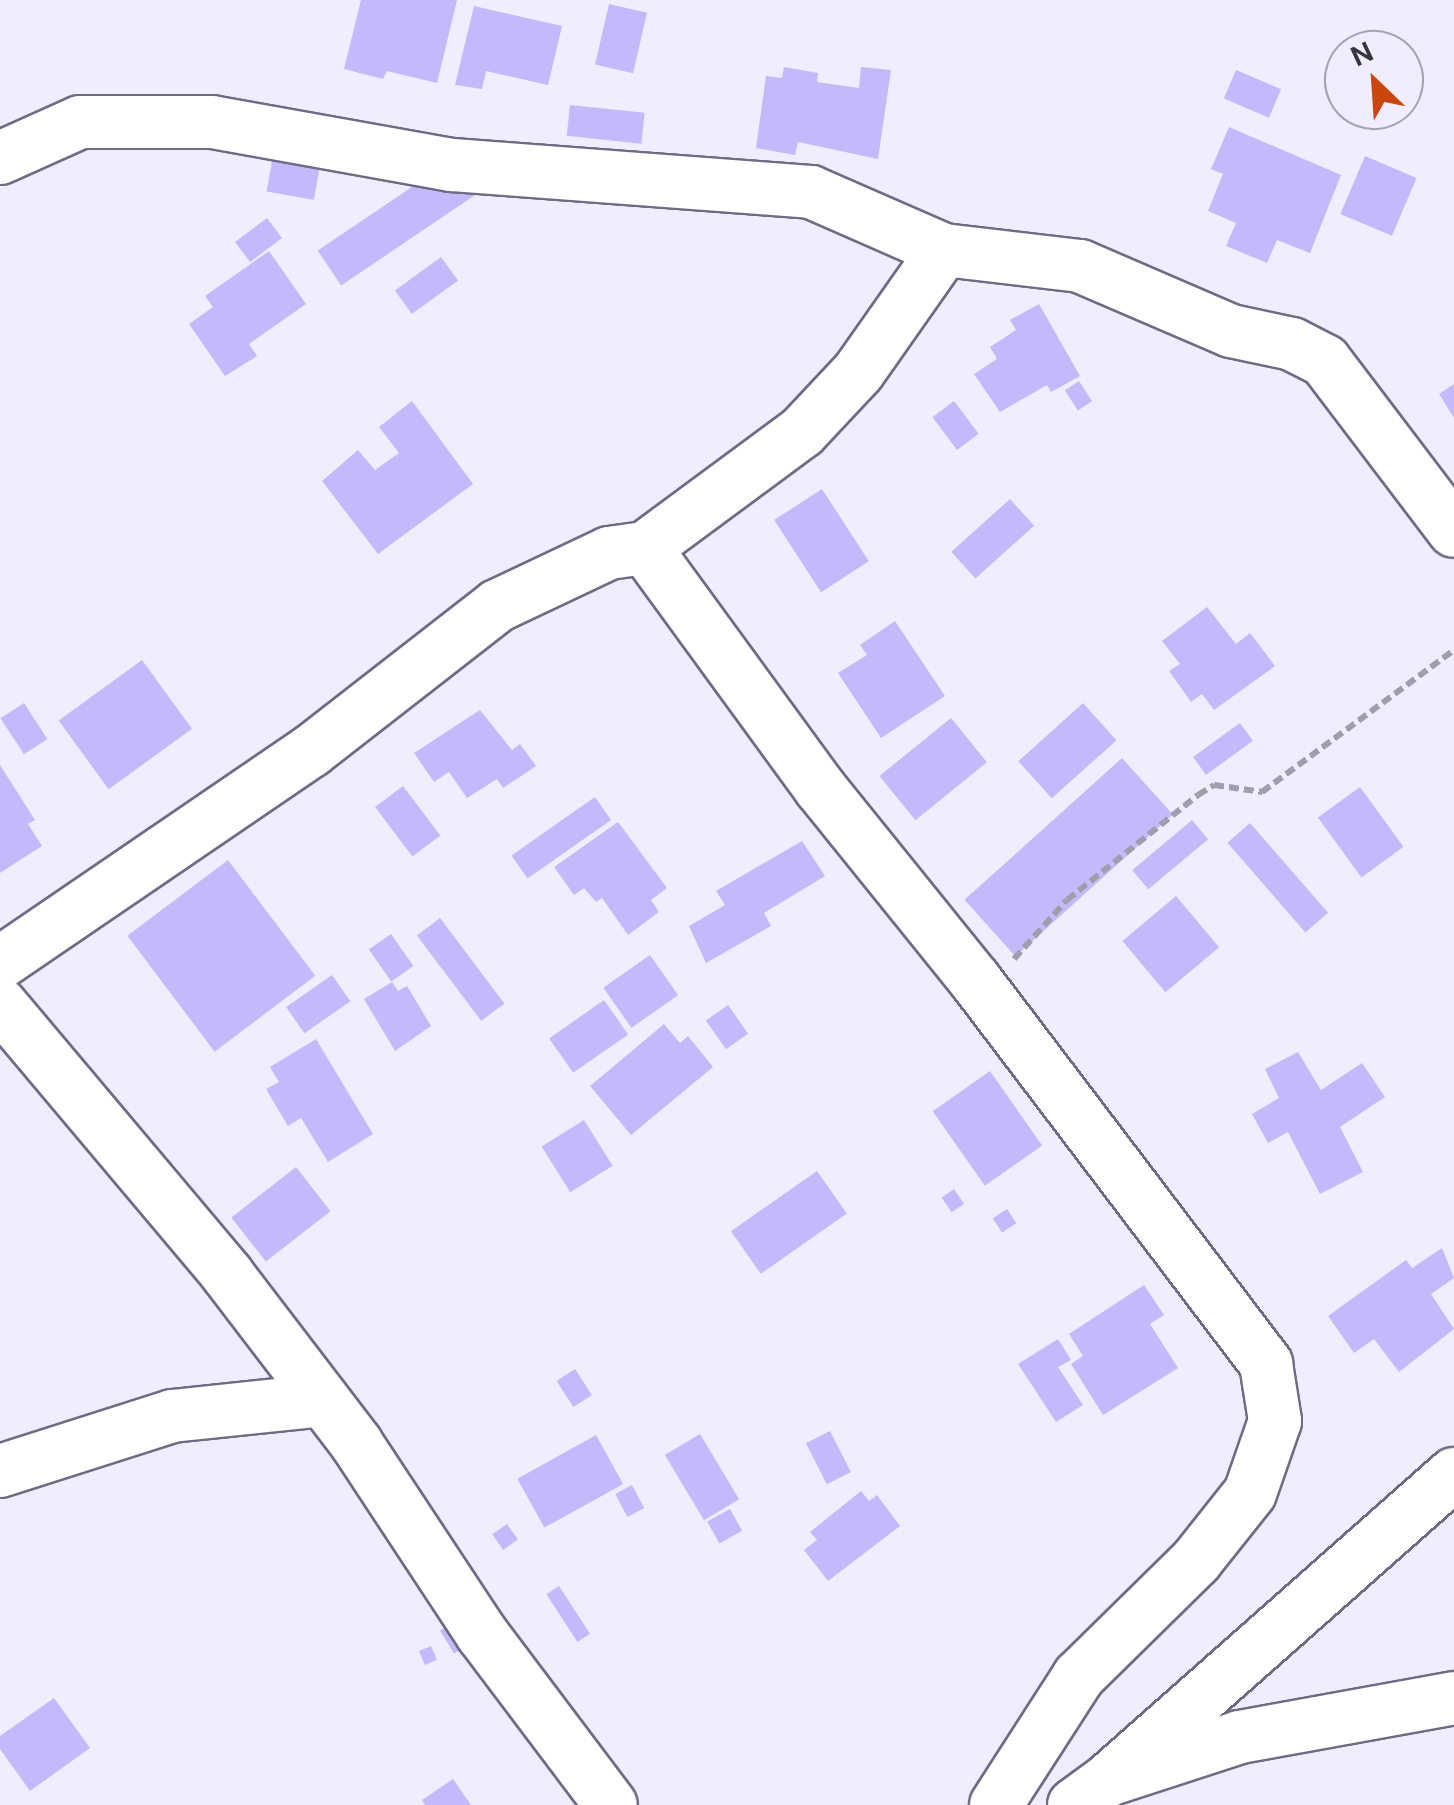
<!DOCTYPE html>
<style>
body{margin:0}
#map{position:relative;width:1454px;height:1805px;overflow:hidden;background:#efedff;font-family:"DM Sans",sans-serif}
div>[style]{position:absolute}
.building>*{inset:0;background:#c4bafb;transform-origin:0 0}
.path>*{height:6px;margin-top:-3px;transform-origin:0;background:repeating-linear-gradient(90deg,#a09eae 0 10px,transparent 0 15px)}
.roads{filter:drop-shadow(2px 0 #6e6b84) drop-shadow(-2px 0 #6e6b84) drop-shadow(0 2px #6e6b84) drop-shadow(0 -2px #6e6b84)}
.minor>*{height:52px;margin:-26px;padding:0 26px;transform-origin:26px;border-radius:26px;background:#fff}
span{translate:-50% -50%;white-space:nowrap;text-align:center;line-height:1.15;-webkit-text-stroke:9px #efedff;paint-order:stroke}
.north{position:absolute;left:1324px;top:30px;width:100px;height:100px;box-sizing:border-box;background:#efedff;border:2px solid #a5a3b3;border-radius:50%;rotate:335deg;font-size:28px;font-weight:700;line-height:40px;text-align:center;color:#373541}
.north::after{content:'';display:block;margin:auto;width:35px;height:45px;background:#cb450e;clip-path:polygon(50% 0,100% 100%,50% 72%,0 100%)}
</style>
<div id="map">
<div class="building">
<div style="clip-path:polygon(361px 0,457px 0,437px 83px,387px 71px,383px 79px,344px 69px)"></div>
<div style="left:609px;top:4px;width:39px;height:62px;rotate:13deg"></div>
<div style="clip-path:polygon(474px 6px,562px 26px,548px 85px,486px 71px,482px 89px,455px 85px)"></div>
<div style="clip-path:polygon(784px 67px,818px 73px,817px 82px,859px 88px,861px 67px,891px 70px,878px 159px,798px 142px,795px 155px,756px 148px,766px 76px,782px 78px)"></div>
<div style="left:1236px;top:70px;width:49px;height:31px;rotate:23deg"></div>
<div style="left:570px;top:105px;width:75px;height:31px;rotate:6deg"></div>
<div style="clip-path:polygon(1229px 127px,1341px 175px,1310px 253px,1277px 240px,1267px 263px,1226px 246px,1236px 223px,1208px 211px,1223px 174px,1211px 169px)"></div>
<div style="left:1365px;top:156px;width:56px;height:63px;rotate:23deg"></div>
<div style="left:452px;top:160px;width:42px;height:162px;rotate:56deg"></div>
<div style="left:272px;top:161px;width:48px;height:31px;rotate:10deg"></div>
<div style="left:267px;top:218px;width:25px;height:40px;rotate:53deg"></div>
<div style="clip-path:polygon(269px 251px,306px 304px,249px 344px,257px 356px,225px 376px,189px 324px,213px 307px,205px 296px)"></div>
<div style="left:441px;top:257px;width:29px;height:57px;rotate:54deg"></div>
<div style="clip-path:polygon(1039px 304px,1080px 376px,1051px 392px,1047px 385px,1000px 412px,974px 374px,997px 359px,990px 347px,1016px 330px,1010px 320px)"></div>
<div style="left:1079px;top:381px;width:24px;height:17px;rotate:57deg"></div>
<div style="clip-path:polygon(1454px 384px,1454px 418px,1439px 394px)"></div>
<div style="clip-path:polygon(412px 401px,473px 484px,378px 554px,322px 481px,358px 450px,375px 470px,399px 453px,379px 427px)"></div>
<div style="left:954px;top:401px;width:41px;height:27px;rotate:53deg"></div>
<div style="left:822px;top:489px;width:86px;height:57px;rotate:57deg"></div>
<div style="left:1010px;top:499px;width:36px;height:79px;rotate:48deg"></div>
<div style="clip-path:polygon(1207px 607px,1236px 644px,1250px 633px,1275px 666px,1214px 710px,1202px 694px,1191px 702px,1169px 671px,1180px 664px,1162px 641px)"></div>
<div style="clip-path:polygon(895px 621px,945px 696px,881px 738px,838px 673px,867px 655px,860px 645px)"></div>
<div style="left:142px;top:660px;width:85px;height:103px;rotate:54deg"></div>
<div style="left:24px;top:703px;width:43px;height:28px;rotate:57deg"></div>
<div style="left:1083px;top:703px;width:50px;height:87px;rotate:48deg"></div>
<div style="clip-path:polygon(480px 710px,512px 750px,520px 744px,536px 766px,503px 788px,497px 779px,467px 798px,449px 772px,434px 782px,414px 753px)"></div>
<div style="left:951px;top:718px;width:57px;height:92px;rotate:51deg"></div>
<div style="left:1240px;top:723px;width:22px;height:58px;rotate:54deg"></div>
<div style="left:1122px;top:758px;width:76px;height:212px;rotate:48deg"></div>
<div style="clip-path:polygon(0 765px,35px 820px,28px 824px,42px 846px,0 873px)"></div>
<div style="left:403px;top:786px;width:62px;height:35px;rotate:53deg"></div>
<div style="left:1360px;top:787px;width:74px;height:52px;rotate:54deg"></div>
<div style="left:595px;top:797px;width:28px;height:102px;rotate:55deg"></div>
<div style="left:1192px;top:820px;width:25px;height:78px;rotate:50deg"></div>
<div style="clip-path:polygon(618px 822px,667px 888px,651px 900px,659px 912px,628px 935px,602px 898px,596px 902px,584px 888px,574px 895px,554px 867px)"></div>
<div style="left:1250px;top:823px;width:119px;height:30px;rotate:49deg"></div>
<div style="clip-path:polygon(802px 841px,825px 876px,764px 913px,771px 926px,706px 963px,689px 926px,725px 905px,716px 891px)"></div>
<div style="left:228px;top:860px;width:145px;height:126px;rotate:53deg"></div>
<div style="left:1176px;top:896px;width:67px;height:70px;rotate:50deg"></div>
<div style="left:440px;top:918px;width:107px;height:29px;rotate:53deg"></div>
<div style="left:391px;top:934px;width:39px;height:27px;rotate:55deg"></div>
<div style="left:650px;top:955px;width:49px;height:57px;rotate:55deg"></div>
<div style="left:332px;top:975px;width:32px;height:56px;rotate:55deg"></div>
<div style="clip-path:polygon(392px 982px,398px 991px,407px 986px,431px 1026px,395px 1051px,364px 999px)"></div>
<div style="left:604px;top:1000px;width:42px;height:67px;rotate:55deg"></div>
<div style="left:728px;top:1005px;width:35px;height:27px;rotate:55deg"></div>
<div style="clip-path:polygon(664px 1024px,680px 1043px,688px 1036px,713px 1067px,631px 1135px,590px 1086px)"></div>
<div style="clip-path:polygon(316px 1039px,373px 1134px,328px 1162px,301px 1118px,288px 1126px,266px 1089px,279px 1082px,270px 1067px)"></div>
<div style="clip-path:polygon(1298px 1052px,1321px 1090px,1362px 1063px,1385px 1097px,1340px 1127px,1363px 1172px,1320px 1194px,1288px 1132px,1268px 1143px,1252px 1114px,1279px 1098px,1265px 1069px)"></div>
<div style="left:990px;top:1071px;width:91px;height:70px;rotate:55deg"></div>
<div style="left:584px;top:1120px;width:54px;height:50px;rotate:58deg"></div>
<div style="left:296px;top:1167px;width:56px;height:82px;rotate:52deg"></div>
<div style="left:817px;top:1171px;width:52px;height:105px;rotate:55deg"></div>
<div style="left:954px;top:1189px;width:18px;height:15px;rotate:56deg"></div>
<div style="left:1007px;top:1209px;width:17px;height:17px;rotate:57deg"></div>
<div style="clip-path:polygon(1442px 1248px,1454px 1278px,1431px 1294px,1454px 1329px,1399px 1372px,1374px 1339px,1354px 1353px,1328px 1316px,1406px 1260px,1412px 1268px)"></div>
<div style="clip-path:polygon(1144px 1285px,1164px 1315px,1150px 1324px,1178px 1368px,1103px 1415px,1071px 1364px,1083px 1356px,1069px 1334px)"></div>
<div style="clip-path:polygon(1058px 1339px,1071px 1360px,1058px 1367px,1083px 1405px,1056px 1422px,1018px 1364px)"></div>
<div style="left:575px;top:1369px;width:31px;height:22px;rotate:57deg"></div>
<div style="left:830px;top:1431px;width:46px;height:27px;rotate:63deg"></div>
<div style="left:700px;top:1434px;width:76px;height:41px;rotate:59deg"></div>
<div style="left:596px;top:1435px;width:56px;height:90px;rotate:61deg"></div>
<div style="left:632px;top:1485px;width:26px;height:19px;rotate:62deg"></div>
<div style="clip-path:polygon(861px 1491px,869px 1501px,877px 1495px,900px 1526px,828px 1581px,804px 1550px,817px 1540px,810px 1532px)"></div>
<div style="left:730px;top:1509px;width:25px;height:26px;rotate:61deg"></div>
<div style="left:507px;top:1524px;width:19px;height:18px;rotate:55deg"></div>
<div style="left:559px;top:1586px;width:57px;height:15px;rotate:57deg"></div>
<div style="left:464px;top:1616px;width:27px;height:28px;rotate:59deg"></div>
<div style="left:431px;top:1646px;width:15px;height:13px;rotate:67deg"></div>
<div style="clip-path:polygon(54px 1698px,90px 1748px,30px 1791px,0 1749px,0 1736px)"></div>
<div style="clip-path:polygon(453px 1779px,471px 1805px,425px 1805px,422px 1800px)"></div>
</div>
<div class="path">
<div style="left:1014px;top:959px;width:79px;rotate:-48.1deg"></div>
<div style="left:1067px;top:900px;width:168px;rotate:-38.7deg"></div>
<div style="left:1198px;top:795px;width:19px;rotate:-32deg"></div>
<div style="left:1214px;top:785px;width:49px;rotate:8.3deg"></div>
<div style="left:1262px;top:792px;width:239px;rotate:-36.5deg"></div>
</div>
<div class="roads">
<div class="minor">
<div style="left:0;top:158px;width:88px;rotate:-24.2deg"></div>
<div style="left:80px;top:122px;width:132px"></div>
<div style="left:212px;top:122px;width:244px;rotate:10.2deg"></div>
<div style="left:452px;top:165px;width:360px;rotate:4.3deg"></div>
<div style="left:811px;top:192px;width:145px;rotate:23.6deg"></div>
<div style="left:944px;top:250px;width:137px;rotate:6.7deg"></div>
<div style="left:1080px;top:266px;width:164px;rotate:23.3deg"></div>
<div style="left:1231px;top:331px;width:62px;rotate:12deg"></div>
<div style="left:1292px;top:344px;width:37px;rotate:27deg"></div>
<div style="left:1325px;top:361px;width:213px;rotate:52.8deg"></div>
<div style="left:645px;top:548px;width:297px;rotate:53.9deg"></div>
<div style="left:820px;top:788px;width:247px;rotate:51.1deg"></div>
<div style="left:975px;top:980px;width:482px;rotate:52.8deg"></div>
<div style="left:1266px;top:1364px;width:58px;rotate:81deg"></div>
<div style="left:1275px;top:1421px;width:76px;rotate:109.1deg"></div>
<div style="left:1250px;top:1493px;width:87px;rotate:128.5deg"></div>
<div style="left:1196px;top:1561px;width:164px;rotate:135.5deg"></div>
<div style="left:1079px;top:1676px;width:153px;rotate:122.8deg"></div>
<div style="left:0;top:963px;width:376px;rotate:-34.3deg"></div>
<div style="left:311px;top:751px;width:236px;rotate:-37.9deg"></div>
<div style="left:497px;top:606px;width:124px;rotate:-25.3deg"></div>
<div style="left:609px;top:553px;width:36px;rotate:-8deg"></div>
<div style="left:645px;top:548px;width:195px;rotate:-36.5deg"></div>
<div style="left:802px;top:432px;width:83px;rotate:-46.9deg"></div>
<div style="left:859px;top:371px;width:148px;rotate:-54.9deg"></div>
<div style="left:0;top:1004px;width:353px;rotate:49.9deg"></div>
<div style="left:227px;top:1274px;width:213px;rotate:52.6deg"></div>
<div style="left:356px;top:1443px;width:229px;rotate:56.6deg"></div>
<div style="left:482px;top:1634px;width:214px;rotate:53deg"></div>
<div style="left:0;top:1471px;width:181px;rotate:-17.7deg"></div>
<div style="left:172px;top:1416px;width:152px;rotate:-6deg"></div>
<div style="left:1108px;top:1780px;width:462px;rotate:-41.5deg"></div>
<div style="left:1074px;top:1805px;width:42px;rotate:-36.3deg"></div>
<div style="left:1108px;top:1780px;width:139px;rotate:-18deg"></div>
<div style="left:1240px;top:1737px;width:218px;rotate:-10.3deg"></div>
</div>
</div>
<div class="north">N</div>
</div>
